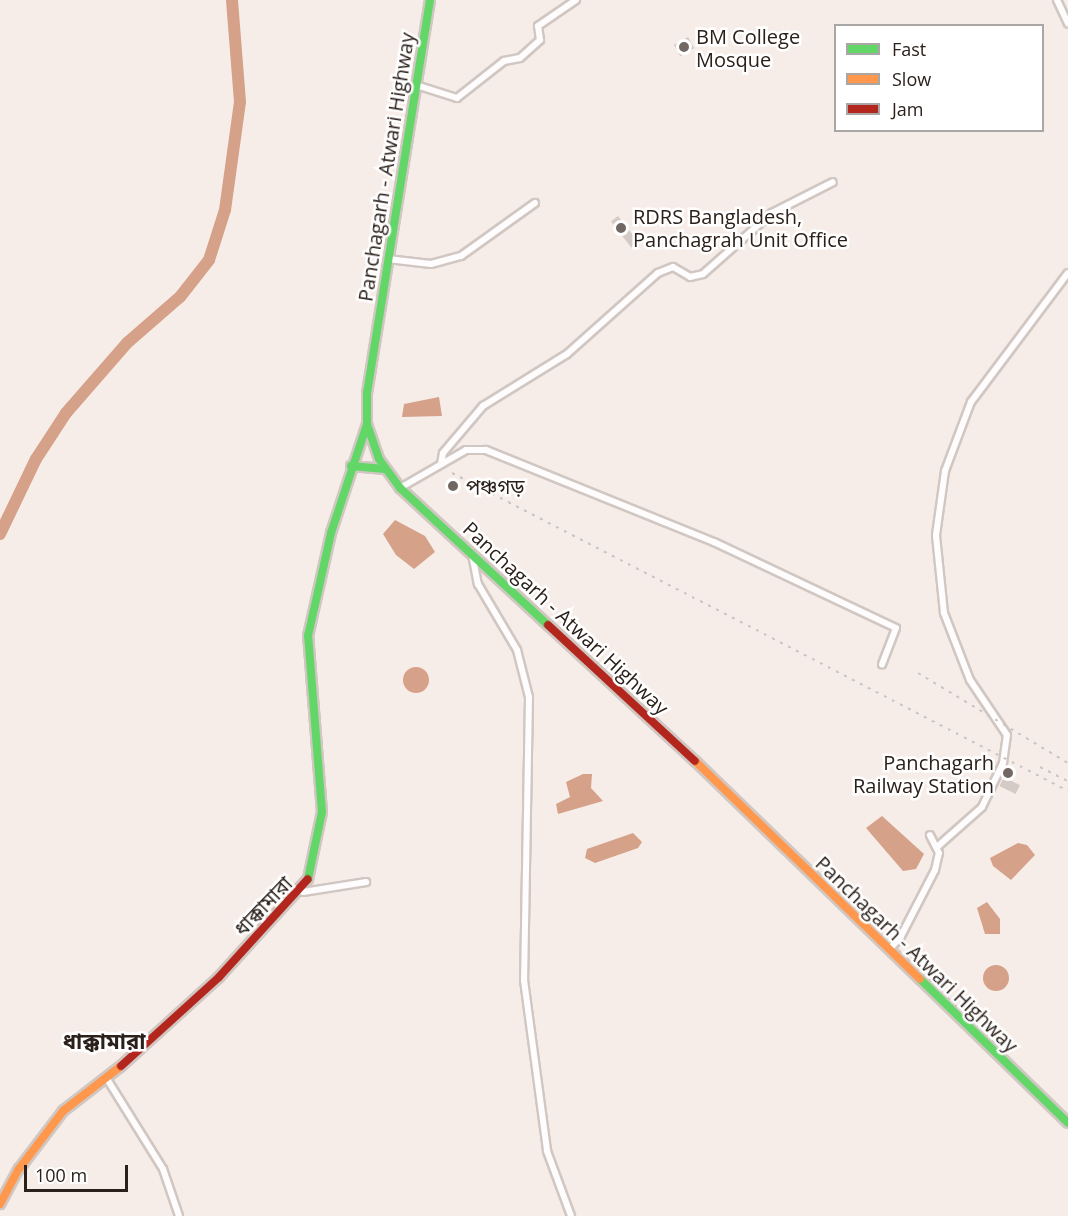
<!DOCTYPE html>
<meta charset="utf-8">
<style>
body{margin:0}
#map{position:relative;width:1068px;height:1216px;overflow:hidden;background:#f7ede8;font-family:"Open Sans","Noto Sans Bengali",sans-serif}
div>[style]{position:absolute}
.water>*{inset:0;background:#d5a188}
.round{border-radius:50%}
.river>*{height:12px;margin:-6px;padding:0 6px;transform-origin:6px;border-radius:6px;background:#d5a188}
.building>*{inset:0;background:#d5cbc6;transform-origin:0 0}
.roads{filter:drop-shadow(2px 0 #d1c7c2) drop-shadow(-2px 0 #d1c7c2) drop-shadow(0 2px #d1c7c2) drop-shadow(0 -2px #d1c7c2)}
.street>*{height:6px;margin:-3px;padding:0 3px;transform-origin:3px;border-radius:3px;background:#fefcfc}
.fast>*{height:8px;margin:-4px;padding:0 4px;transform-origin:4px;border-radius:4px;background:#63d668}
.slow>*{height:8px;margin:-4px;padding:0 4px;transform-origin:4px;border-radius:4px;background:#ff974d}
.jam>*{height:8px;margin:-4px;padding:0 4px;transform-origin:4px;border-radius:4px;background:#b3261e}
.rail>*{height:2px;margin-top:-1px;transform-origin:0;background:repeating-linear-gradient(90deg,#c9c6c4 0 3px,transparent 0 9px)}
.dots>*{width:16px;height:16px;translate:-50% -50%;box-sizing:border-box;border:3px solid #fff;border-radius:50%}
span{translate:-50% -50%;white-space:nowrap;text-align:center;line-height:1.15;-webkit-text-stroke:5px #fff;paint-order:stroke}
.poi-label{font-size:20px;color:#2b201b}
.left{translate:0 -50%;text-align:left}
.right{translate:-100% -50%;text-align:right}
.street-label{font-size:20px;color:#2b201b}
.quarter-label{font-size:22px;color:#2b201b;font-weight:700}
.legend{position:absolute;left:834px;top:24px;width:210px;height:108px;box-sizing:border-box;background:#fff;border:2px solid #aaa6a4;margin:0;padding:8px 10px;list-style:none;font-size:18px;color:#2b201b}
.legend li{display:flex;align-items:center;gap:12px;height:30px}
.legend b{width:30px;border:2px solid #aaa6a4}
.scale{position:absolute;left:24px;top:1165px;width:104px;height:27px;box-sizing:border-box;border:3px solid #2b201b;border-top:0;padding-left:8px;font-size:18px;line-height:21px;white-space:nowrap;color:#2b201b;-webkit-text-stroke:4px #fff;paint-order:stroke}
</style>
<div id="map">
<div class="water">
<div style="clip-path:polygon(439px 397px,442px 416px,402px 417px,404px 404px)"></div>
<div style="clip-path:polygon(395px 520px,425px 536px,435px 552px,414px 569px,396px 555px,383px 534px)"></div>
<div class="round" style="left:403px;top:667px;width:26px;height:26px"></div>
<div style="clip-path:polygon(583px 774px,592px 774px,591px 788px,603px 801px,558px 814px,556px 804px,570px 797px,566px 782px)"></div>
<div style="clip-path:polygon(882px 816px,924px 854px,916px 869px,903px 871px,866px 828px)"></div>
<div style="clip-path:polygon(633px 833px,642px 842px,638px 848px,595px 863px,585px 858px,587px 849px)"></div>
<div style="clip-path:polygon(1018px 843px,1027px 845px,1035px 855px,1011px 880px,993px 866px,990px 858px)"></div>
<div style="clip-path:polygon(987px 902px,1000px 919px,1000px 934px,985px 934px,977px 908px)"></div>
<div class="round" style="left:983px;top:965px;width:26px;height:26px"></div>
</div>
<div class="river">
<div style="left:0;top:534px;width:83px;rotate:-64.4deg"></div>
<div style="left:36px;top:459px;width:55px;rotate:-56.9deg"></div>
<div style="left:66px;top:413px;width:93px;rotate:-48.9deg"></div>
<div style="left:127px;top:343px;width:70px;rotate:-41deg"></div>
<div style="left:180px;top:297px;width:47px;rotate:-51.9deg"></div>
<div style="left:209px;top:260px;width:52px;rotate:-72.3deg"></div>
<div style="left:225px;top:210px;width:109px;rotate:-82.1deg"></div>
<div style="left:240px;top:102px;width:102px;rotate:-94.5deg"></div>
</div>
<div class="building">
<div style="left:688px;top:37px;width:13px;height:16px;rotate:61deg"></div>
<div style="left:618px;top:216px;width:33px;height:9px;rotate:52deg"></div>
<div style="left:1004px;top:777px;width:18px;height:10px;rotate:27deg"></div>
</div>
<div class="roads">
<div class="street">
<div style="left:1057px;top:0;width:26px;rotate:65deg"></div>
<div style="left:416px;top:85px;width:43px;rotate:17.6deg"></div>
<div style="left:457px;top:98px;width:60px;rotate:-38.2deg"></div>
<div style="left:504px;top:61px;width:16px;rotate:-11deg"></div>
<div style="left:520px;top:58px;width:27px;rotate:-42deg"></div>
<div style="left:540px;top:40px;width:14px;rotate:-98deg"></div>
<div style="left:538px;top:26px;width:46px;rotate:-34.4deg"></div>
<div style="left:388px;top:259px;width:43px;rotate:6.6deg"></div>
<div style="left:431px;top:264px;width:31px;rotate:-15deg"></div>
<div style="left:461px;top:256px;width:91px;rotate:-35.6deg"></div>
<div style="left:441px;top:464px;width:11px;rotate:-80deg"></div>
<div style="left:443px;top:453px;width:62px;rotate:-49.6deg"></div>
<div style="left:483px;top:406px;width:99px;rotate:-31.8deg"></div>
<div style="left:567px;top:354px;width:122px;rotate:-41.7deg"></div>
<div style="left:658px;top:273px;width:16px;rotate:-22deg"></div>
<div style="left:673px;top:267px;width:20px;rotate:30deg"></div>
<div style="left:690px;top:277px;width:13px;rotate:-13deg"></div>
<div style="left:703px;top:274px;width:92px;rotate:-41.5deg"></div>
<div style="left:772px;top:213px;width:68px;rotate:-26.9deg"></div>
<div style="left:400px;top:488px;width:76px;rotate:-29.9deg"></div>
<div style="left:466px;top:450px;width:20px"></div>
<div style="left:486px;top:450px;width:246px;rotate:22deg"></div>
<div style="left:714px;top:542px;width:201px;rotate:25.3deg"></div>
<div style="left:896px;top:628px;width:39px;rotate:111deg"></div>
<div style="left:472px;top:554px;width:31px;rotate:79deg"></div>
<div style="left:478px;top:584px;width:77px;rotate:59.4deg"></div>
<div style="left:517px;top:650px;width:49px;rotate:75.7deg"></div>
<div style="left:529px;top:697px;width:283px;rotate:91deg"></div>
<div style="left:524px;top:980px;width:173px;rotate:82.3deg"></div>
<div style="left:547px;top:1151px;width:69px;rotate:69.7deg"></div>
<div style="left:937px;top:847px;width:60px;rotate:-41.6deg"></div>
<div style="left:982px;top:807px;width:49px;rotate:-64.5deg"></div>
<div style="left:1003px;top:763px;width:28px;rotate:-82deg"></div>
<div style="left:1007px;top:735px;width:66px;rotate:-123.9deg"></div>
<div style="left:970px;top:680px;width:72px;rotate:-111.2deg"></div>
<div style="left:944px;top:613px;width:78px;rotate:-95.9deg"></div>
<div style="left:936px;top:535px;width:65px;rotate:-82deg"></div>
<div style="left:945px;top:471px;width:74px;rotate:-69.4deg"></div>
<div style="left:971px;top:402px;width:161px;rotate:-53.1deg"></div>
<div style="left:303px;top:892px;width:64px;rotate:-9deg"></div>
<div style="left:889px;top:950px;width:18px;rotate:-49deg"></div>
<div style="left:901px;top:936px;width:74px;rotate:-62.7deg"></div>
<div style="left:935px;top:870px;width:17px;rotate:-77deg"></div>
<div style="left:939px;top:853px;width:20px;rotate:-117deg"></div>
<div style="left:107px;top:1079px;width:106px;rotate:58.1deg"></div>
<div style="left:163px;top:1169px;width:50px;rotate:71.2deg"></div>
</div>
<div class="fast">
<div style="left:430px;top:0;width:398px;rotate:99.1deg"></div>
<div style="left:367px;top:393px;width:31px;rotate:90deg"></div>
<div style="left:367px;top:424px;width:37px;rotate:71deg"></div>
<div style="left:379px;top:459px;width:36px;rotate:54deg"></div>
<div style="left:400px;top:488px;width:202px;rotate:42.8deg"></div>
<div style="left:351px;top:466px;width:34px;rotate:5deg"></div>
<div style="left:308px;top:879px;width:68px;rotate:-78.2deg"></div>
<div style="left:322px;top:812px;width:177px;rotate:-94.5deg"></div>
<div style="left:308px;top:636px;width:106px;rotate:-77.4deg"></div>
<div style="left:331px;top:533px;width:115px;rotate:-71.7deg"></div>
<div style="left:920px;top:979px;width:206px;rotate:44.2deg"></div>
</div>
<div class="slow">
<div style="left:695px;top:761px;width:313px;rotate:44.1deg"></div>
<div style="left:0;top:1204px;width:40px;rotate:-62deg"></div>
<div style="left:19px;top:1169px;width:73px;rotate:-52.8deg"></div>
<div style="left:63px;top:1111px;width:73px;rotate:-37.8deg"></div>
</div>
<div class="jam">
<div style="left:548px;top:625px;width:200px;rotate:42.8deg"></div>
<div style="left:121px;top:1066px;width:132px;rotate:-42.2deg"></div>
<div style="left:219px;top:977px;width:132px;rotate:-47.8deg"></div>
</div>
</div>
<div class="rail">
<div style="left:452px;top:473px;width:693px;rotate:27.3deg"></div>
<div style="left:918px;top:673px;width:175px;rotate:31deg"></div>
<div style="left:1040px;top:767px;width:31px;rotate:27deg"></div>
</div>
<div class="dots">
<div style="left:684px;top:47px;background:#726863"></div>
<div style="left:621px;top:228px;background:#726863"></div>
<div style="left:453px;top:486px;background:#726863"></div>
<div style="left:1008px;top:773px;background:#726863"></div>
</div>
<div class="poi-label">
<span class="left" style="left:696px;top:48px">BM College<br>Mosque</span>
<span class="left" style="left:633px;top:228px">RDRS Bangladesh,<br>Panchagrah Unit Office</span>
<span class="left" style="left:466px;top:486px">পঞ্চগড়</span>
<span class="right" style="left:994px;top:774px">Panchagarh<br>Railway Station</span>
</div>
<div class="street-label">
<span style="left:386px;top:167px;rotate:-81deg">Panchagarh - Atwari Highway</span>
<span style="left:566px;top:618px;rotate:43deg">Panchagarh - Atwari Highway</span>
<span style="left:263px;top:906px;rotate:-46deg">ধাক্কামারা</span>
<span style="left:917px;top:954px;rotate:44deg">Panchagarh - Atwari Highway</span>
</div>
<div class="quarter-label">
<span style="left:104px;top:1041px">ধাক্কামারা</span>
</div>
<ul class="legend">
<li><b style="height:8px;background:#63d668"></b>Fast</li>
<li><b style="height:8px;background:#ff974d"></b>Slow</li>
<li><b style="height:8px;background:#b3261e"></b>Jam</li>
</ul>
<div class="scale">100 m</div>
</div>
